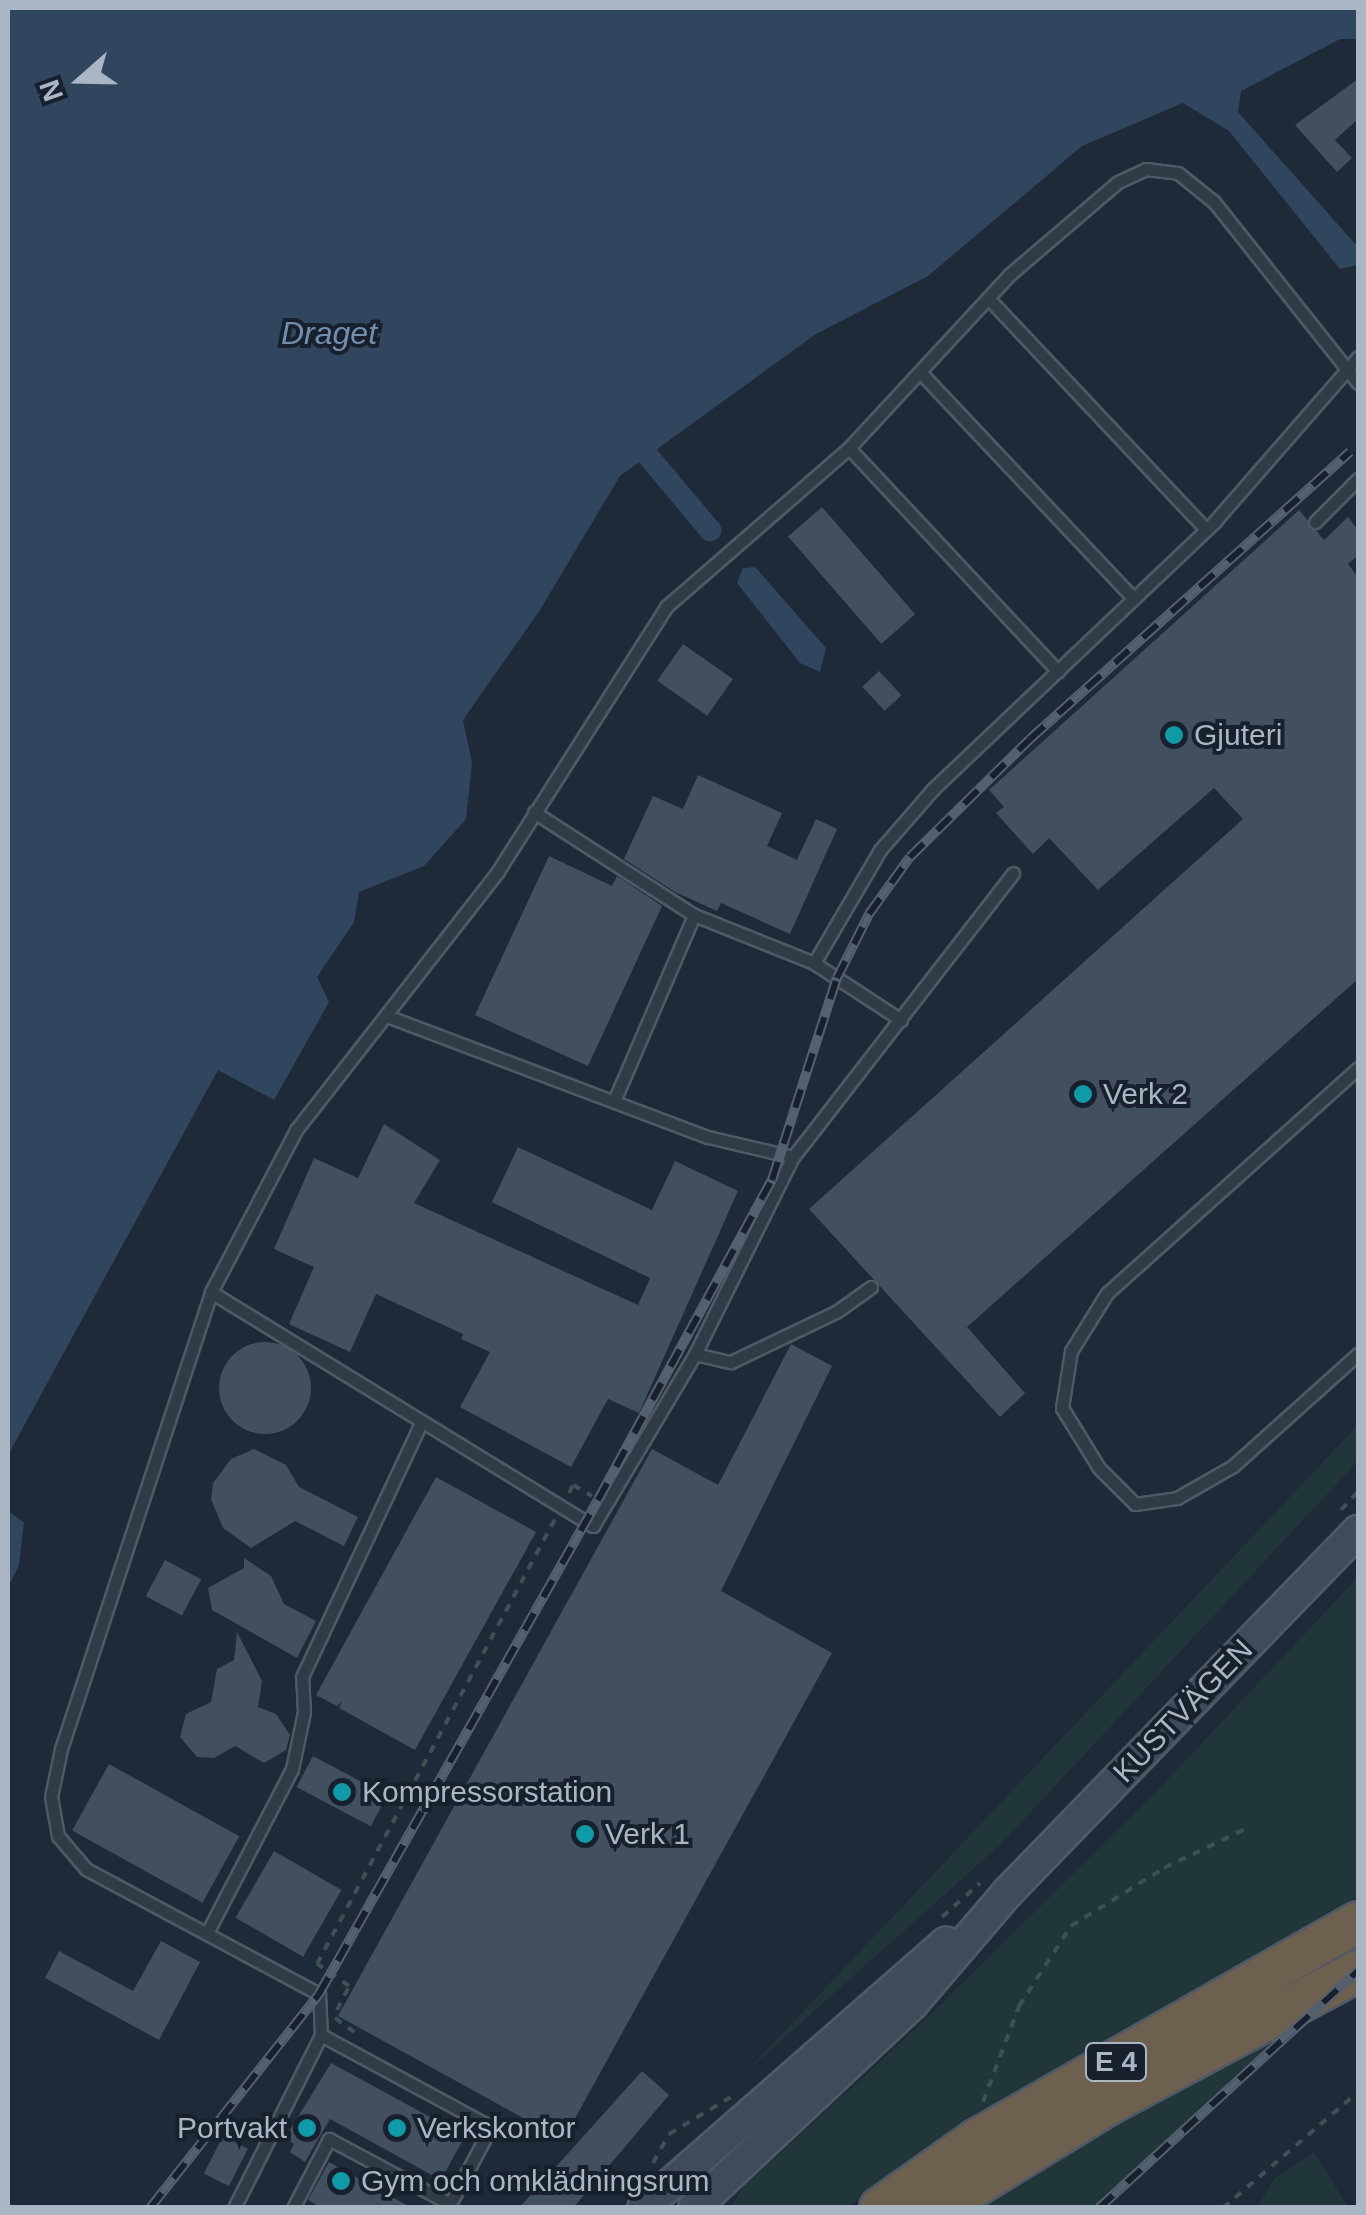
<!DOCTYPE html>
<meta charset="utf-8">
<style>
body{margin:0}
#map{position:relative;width:1366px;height:2215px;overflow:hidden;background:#1e2a37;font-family:Helvetica,sans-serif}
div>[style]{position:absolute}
.green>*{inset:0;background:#203638}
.water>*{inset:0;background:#30465f}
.canal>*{height:22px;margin:-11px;padding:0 11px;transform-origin:11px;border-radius:11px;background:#30465f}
.building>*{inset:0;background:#414f5f;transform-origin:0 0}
.round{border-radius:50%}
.path>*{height:4px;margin-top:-2px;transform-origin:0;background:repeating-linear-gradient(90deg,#3a5252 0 8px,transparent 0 16px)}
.roads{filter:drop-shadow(2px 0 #4f5966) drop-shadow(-2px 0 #4f5966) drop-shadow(0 2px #4f5966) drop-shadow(0 -2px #4f5966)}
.service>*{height:11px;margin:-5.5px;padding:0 5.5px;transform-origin:5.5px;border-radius:5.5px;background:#313b47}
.secondary>*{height:30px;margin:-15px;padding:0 15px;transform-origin:15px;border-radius:15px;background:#3f4b5b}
.motorway>*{height:40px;margin:-20px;padding:0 20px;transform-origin:20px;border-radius:20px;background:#6e604e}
.rail>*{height:10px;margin-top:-5px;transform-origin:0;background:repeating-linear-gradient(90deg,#17202c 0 19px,#53606f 0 38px);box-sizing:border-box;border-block:2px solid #53606f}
.dots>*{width:28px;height:28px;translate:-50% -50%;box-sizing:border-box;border:5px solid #17202c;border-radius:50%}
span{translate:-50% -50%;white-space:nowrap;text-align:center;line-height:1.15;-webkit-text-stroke:8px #17202c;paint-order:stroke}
.shield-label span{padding:2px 8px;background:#17202c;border:2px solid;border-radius:8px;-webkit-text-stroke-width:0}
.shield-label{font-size:28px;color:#abb6c5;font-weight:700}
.poi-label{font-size:30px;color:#abb6c5}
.left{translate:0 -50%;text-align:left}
.right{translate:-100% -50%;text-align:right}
.street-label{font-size:30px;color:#abb6c5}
.water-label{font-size:32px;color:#728eaf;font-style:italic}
.frame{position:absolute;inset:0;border:10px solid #abb6c5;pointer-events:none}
.north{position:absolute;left:30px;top:30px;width:100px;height:100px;-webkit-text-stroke:8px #17202c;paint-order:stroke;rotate:250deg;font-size:28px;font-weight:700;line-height:40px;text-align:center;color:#abb6c5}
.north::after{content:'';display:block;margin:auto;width:35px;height:45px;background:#abb6c5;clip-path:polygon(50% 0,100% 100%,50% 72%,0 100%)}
</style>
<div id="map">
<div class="green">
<div style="clip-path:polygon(1358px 1425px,1358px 1461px,1001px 1844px,744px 2074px)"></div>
<div style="clip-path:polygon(1358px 1577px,1358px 1896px,970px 2125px,847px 2207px,731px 2208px,742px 2188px,921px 2024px,1155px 1793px)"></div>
<div style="clip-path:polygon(1335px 1995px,1097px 2207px,960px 2208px)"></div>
<div style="clip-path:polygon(1314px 2152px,1348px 2207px,1257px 2207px,1275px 2178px)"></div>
</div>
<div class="water">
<div style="clip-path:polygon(8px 8px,1358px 8px,1358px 39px,1340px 39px,1241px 91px,1238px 112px,1358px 247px,1358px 265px,1340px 269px,1229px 131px,1183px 103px,1082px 146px,928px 276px,816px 334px,620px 476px,540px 610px,463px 720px,472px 763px,466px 819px,424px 866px,359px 892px,354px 922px,317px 977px,329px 1002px,274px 1100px,218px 1070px,8px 1455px)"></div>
<div style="clip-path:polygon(755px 567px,826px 648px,820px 672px,800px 663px,737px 583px,743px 568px)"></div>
<div style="clip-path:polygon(8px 1511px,24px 1522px,19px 1565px,8px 1587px)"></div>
</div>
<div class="canal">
<div style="left:648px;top:456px;width:97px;rotate:50deg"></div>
</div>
<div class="building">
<div style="clip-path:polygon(1358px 79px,1358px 119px,1335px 140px,1352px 158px,1337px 172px,1295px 125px)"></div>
<div style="left:822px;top:507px;width:142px;height:45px;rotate:49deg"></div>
<div style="clip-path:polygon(1299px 510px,1324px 540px,1348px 517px,1358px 530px,1358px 555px,1348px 564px,1358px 577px,1358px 979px,967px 1327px,1025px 1393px,1000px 1417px,809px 1209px,1243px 819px,1214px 788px,1098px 890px,1049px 838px,1033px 854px,996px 813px,1004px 807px,989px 790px)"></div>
<div style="left:683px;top:644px;width:61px;height:45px;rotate:35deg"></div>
<div style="left:879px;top:671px;width:33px;height:23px;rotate:47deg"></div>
<div style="clip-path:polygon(698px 775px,782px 813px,767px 846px,797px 860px,816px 819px,837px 829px,790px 934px,721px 903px,717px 911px,675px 892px,624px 859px,653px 796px,683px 809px)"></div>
<div style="clip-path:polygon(549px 856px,612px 886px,617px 876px,662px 906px,588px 1066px,475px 1015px)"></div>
<div style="clip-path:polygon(384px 1124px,440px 1160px,414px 1203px,638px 1305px,650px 1278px,492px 1202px,518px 1147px,652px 1210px,675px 1161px,738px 1191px,639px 1413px,608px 1399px,571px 1467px,460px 1407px,490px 1352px,461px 1339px,463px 1334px,376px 1294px,350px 1352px,289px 1324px,314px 1267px,274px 1249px,314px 1158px,358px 1178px)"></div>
<div class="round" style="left:219px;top:1342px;width:92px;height:92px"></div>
<div style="clip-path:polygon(791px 1344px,832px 1366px,721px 1591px,832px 1653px,563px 2140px,338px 2016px,652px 1449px,718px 1485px)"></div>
<div style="clip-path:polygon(254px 1449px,286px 1465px,299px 1487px,358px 1517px,344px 1546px,295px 1521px,251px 1548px,223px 1528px,211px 1499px,213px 1483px,231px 1459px)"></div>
<div style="clip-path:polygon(436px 1477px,536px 1532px,415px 1750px,339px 1708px,342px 1701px,337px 1706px,316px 1695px)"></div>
<div style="clip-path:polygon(244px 1558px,271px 1576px,284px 1604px,316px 1621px,297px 1658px,212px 1610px,208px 1588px,244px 1568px)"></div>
<div style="left:165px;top:1560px;width:41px;height:41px;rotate:28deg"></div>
<div style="clip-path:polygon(237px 1632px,262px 1681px,258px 1707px,276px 1714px,290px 1735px,286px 1750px,264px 1763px,235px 1746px,214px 1758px,197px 1757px,180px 1737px,186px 1714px,211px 1702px,217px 1669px,234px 1660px)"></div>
<div style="left:313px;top:1756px;width:84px;height:35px;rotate:28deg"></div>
<div style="left:109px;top:1764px;width:149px;height:76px;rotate:29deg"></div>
<div style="left:274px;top:1851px;width:78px;height:77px;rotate:30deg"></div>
<div style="clip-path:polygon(161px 1941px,200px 1962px,159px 2040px,45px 1978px,59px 1951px,133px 1991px)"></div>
<div style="clip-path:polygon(331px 2063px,465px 2136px,441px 2180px,330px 2119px,305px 2162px,290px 2152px,294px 2144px,285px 2138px)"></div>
<div style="clip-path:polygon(642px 2071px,669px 2095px,573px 2208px,519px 2208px)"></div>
<div style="left:223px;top:2136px;width:28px;height:42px;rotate:27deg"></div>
<div style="clip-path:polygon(329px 2162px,412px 2208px,322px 2208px,308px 2200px)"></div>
</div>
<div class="path">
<div style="left:569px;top:1493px;width:9px;rotate:-63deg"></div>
<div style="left:573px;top:1485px;width:22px;rotate:30deg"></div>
<div style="left:1341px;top:1510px;width:25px;rotate:-47deg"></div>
<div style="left:942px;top:1917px;width:51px;rotate:-41.8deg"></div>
<div style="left:337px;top:2010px;width:27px;rotate:-63deg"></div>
<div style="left:349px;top:1986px;width:39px;rotate:-145deg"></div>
<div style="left:317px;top:1964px;width:505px;rotate:-61.86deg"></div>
<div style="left:335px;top:2018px;width:27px;rotate:36deg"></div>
<div style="left:983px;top:2102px;width:103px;rotate:-69.4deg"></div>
<div style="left:1019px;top:2006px;width:95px;rotate:-57deg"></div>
<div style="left:1071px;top:1926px;width:110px;rotate:-31.9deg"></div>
<div style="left:1164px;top:1868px;width:92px;rotate:-25.7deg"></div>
<div style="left:653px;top:2163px;width:33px;rotate:-61deg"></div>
<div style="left:669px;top:2134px;width:72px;rotate:-30.8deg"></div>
<div style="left:1223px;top:2208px;width:178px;rotate:-40.7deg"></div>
</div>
<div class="roads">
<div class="service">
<div style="left:988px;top:298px;width:318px;rotate:46.7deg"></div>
<div style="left:920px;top:372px;width:311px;rotate:46.7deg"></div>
<div style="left:849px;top:448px;width:306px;rotate:46.9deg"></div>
<div style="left:1315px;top:522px;width:61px;rotate:-45deg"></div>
<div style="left:534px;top:812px;width:190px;rotate:32.8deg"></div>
<div style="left:694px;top:915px;width:129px;rotate:21.8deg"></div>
<div style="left:387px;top:1016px;width:343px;rotate:20.7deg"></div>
<div style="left:708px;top:1137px;width:87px;rotate:13.2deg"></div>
<div style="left:901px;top:1020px;width:104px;rotate:-146.8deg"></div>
<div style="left:814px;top:963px;width:131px;rotate:-59.7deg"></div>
<div style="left:880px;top:850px;width:81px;rotate:-49deg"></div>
<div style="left:933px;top:789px;width:389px;rotate:-43.5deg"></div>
<div style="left:1215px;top:521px;width:218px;rotate:-48.9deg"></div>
<div style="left:1358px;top:1068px;width:337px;rotate:138.1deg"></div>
<div style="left:1107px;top:1293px;width:68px;rotate:121.8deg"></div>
<div style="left:1071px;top:1351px;width:58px;rotate:99deg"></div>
<div style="left:1062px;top:1408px;width:70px;rotate:58.3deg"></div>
<div style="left:1099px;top:1468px;width:51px;rotate:45deg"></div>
<div style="left:1135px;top:1504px;width:42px;rotate:-8.1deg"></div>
<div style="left:1177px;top:1498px;width:64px;rotate:-29.7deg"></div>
<div style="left:1233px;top:1466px;width:168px;rotate:-41.9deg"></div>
<div style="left:614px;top:1101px;width:202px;rotate:-66.7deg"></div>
<div style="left:211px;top:1292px;width:448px;rotate:31.5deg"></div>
<div style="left:593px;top:1526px;width:200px;rotate:-59.3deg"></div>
<div style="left:695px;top:1354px;width:220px;rotate:-63.6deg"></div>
<div style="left:793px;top:1157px;width:359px;rotate:-52.2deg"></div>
<div style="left:695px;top:1354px;width:37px;rotate:13deg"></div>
<div style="left:731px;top:1362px;width:116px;rotate:-25.5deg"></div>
<div style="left:836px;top:1312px;width:43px;rotate:-35.5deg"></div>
<div style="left:207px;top:1933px;width:185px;rotate:-62.6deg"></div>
<div style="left:292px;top:1769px;width:58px;rotate:-78.1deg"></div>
<div style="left:304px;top:1712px;width:35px;rotate:-93deg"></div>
<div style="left:302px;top:1677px;width:280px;rotate:-64.9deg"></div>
<div style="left:234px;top:2208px;width:194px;rotate:-63.3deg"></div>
<div style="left:321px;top:2035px;width:41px;rotate:-92.8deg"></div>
<div style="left:319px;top:1994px;width:264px;rotate:-151.8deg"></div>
<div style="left:86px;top:1869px;width:43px;rotate:-130.3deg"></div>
<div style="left:58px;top:1836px;width:40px;rotate:-100deg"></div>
<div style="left:51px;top:1797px;width:49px;rotate:-78.2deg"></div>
<div style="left:61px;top:1749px;width:481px;rotate:-71.8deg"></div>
<div style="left:211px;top:1292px;width:183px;rotate:-62.3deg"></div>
<div style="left:296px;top:1130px;width:328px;rotate:-52deg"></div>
<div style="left:498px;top:871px;width:314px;rotate:-57.5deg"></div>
<div style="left:667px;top:606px;width:241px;rotate:-41deg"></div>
<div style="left:849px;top:448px;width:236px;rotate:-47.2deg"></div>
<div style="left:1009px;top:275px;width:143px;rotate:-40.5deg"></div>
<div style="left:1118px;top:182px;width:31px;rotate:-25deg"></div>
<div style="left:1146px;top:169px;width:32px;rotate:7deg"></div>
<div style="left:1178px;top:173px;width:46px;rotate:38.9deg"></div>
<div style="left:1214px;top:202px;width:231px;rotate:51.5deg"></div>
<div style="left:293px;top:2208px;width:78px;rotate:-62.4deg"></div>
<div style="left:329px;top:2139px;width:137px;rotate:28.2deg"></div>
<div style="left:450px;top:2204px;width:87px;rotate:-62deg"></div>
<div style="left:491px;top:2127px;width:193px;rotate:-151.6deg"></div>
</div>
<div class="secondary">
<div style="left:643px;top:2208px;width:403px;rotate:-41.2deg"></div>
<div style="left:694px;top:2208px;width:299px;rotate:-43.1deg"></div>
<div style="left:912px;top:2004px;width:148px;rotate:-49.4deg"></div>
<div style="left:1008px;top:1892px;width:503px;rotate:-45.89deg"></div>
</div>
<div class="motorway">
<div style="left:880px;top:2208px;width:118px;rotate:-35.3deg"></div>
<div style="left:976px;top:2140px;width:440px;rotate:-29.7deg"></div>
<div style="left:939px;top:2208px;width:199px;rotate:-31.5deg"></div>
<div style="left:1109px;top:2104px;width:282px;rotate:-28.1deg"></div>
</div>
</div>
<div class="rail">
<div style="left:150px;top:2208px;width:273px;rotate:-51.7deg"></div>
<div style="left:319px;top:1994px;width:567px;rotate:-60.54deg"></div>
<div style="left:598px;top:1500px;width:364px;rotate:-61.5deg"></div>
<div style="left:772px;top:1180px;width:212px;rotate:-72.2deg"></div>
<div style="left:837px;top:978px;width:72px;rotate:-63.4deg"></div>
<div style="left:869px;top:914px;width:70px;rotate:-54.3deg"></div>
<div style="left:910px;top:857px;width:168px;rotate:-44.5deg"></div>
<div style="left:1030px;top:739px;width:430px;rotate:-41.9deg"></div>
<div style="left:1099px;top:2208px;width:351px;rotate:-42.5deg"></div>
</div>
<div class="dots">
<div style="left:1174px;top:735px;background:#0f9aa8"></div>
<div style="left:1083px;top:1094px;background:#0f9aa8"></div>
<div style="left:342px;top:1792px;background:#0f9aa8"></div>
<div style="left:585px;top:1834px;background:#0f9aa8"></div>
<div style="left:307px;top:2128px;background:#0f9aa8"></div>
<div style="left:397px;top:2128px;background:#0f9aa8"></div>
<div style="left:341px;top:2181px;background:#0f9aa8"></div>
</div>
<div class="shield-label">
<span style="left:1116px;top:2062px">E 4</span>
</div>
<div class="poi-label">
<span class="left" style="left:1194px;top:735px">Gjuteri</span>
<span class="left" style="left:1103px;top:1094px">Verk 2</span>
<span class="left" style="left:362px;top:1792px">Kompressorstation</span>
<span class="left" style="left:605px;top:1834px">Verk 1</span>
<span class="right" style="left:287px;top:2128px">Portvakt</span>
<span class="left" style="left:417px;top:2128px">Verkskontor</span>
<span class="left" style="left:361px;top:2181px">Gym och omklädningsrum</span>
</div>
<div class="street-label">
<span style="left:1183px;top:1711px;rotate:-46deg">KUSTVÄGEN</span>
</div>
<div class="water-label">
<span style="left:329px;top:333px">Draget</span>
</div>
<div class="frame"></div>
<div class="north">N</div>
</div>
